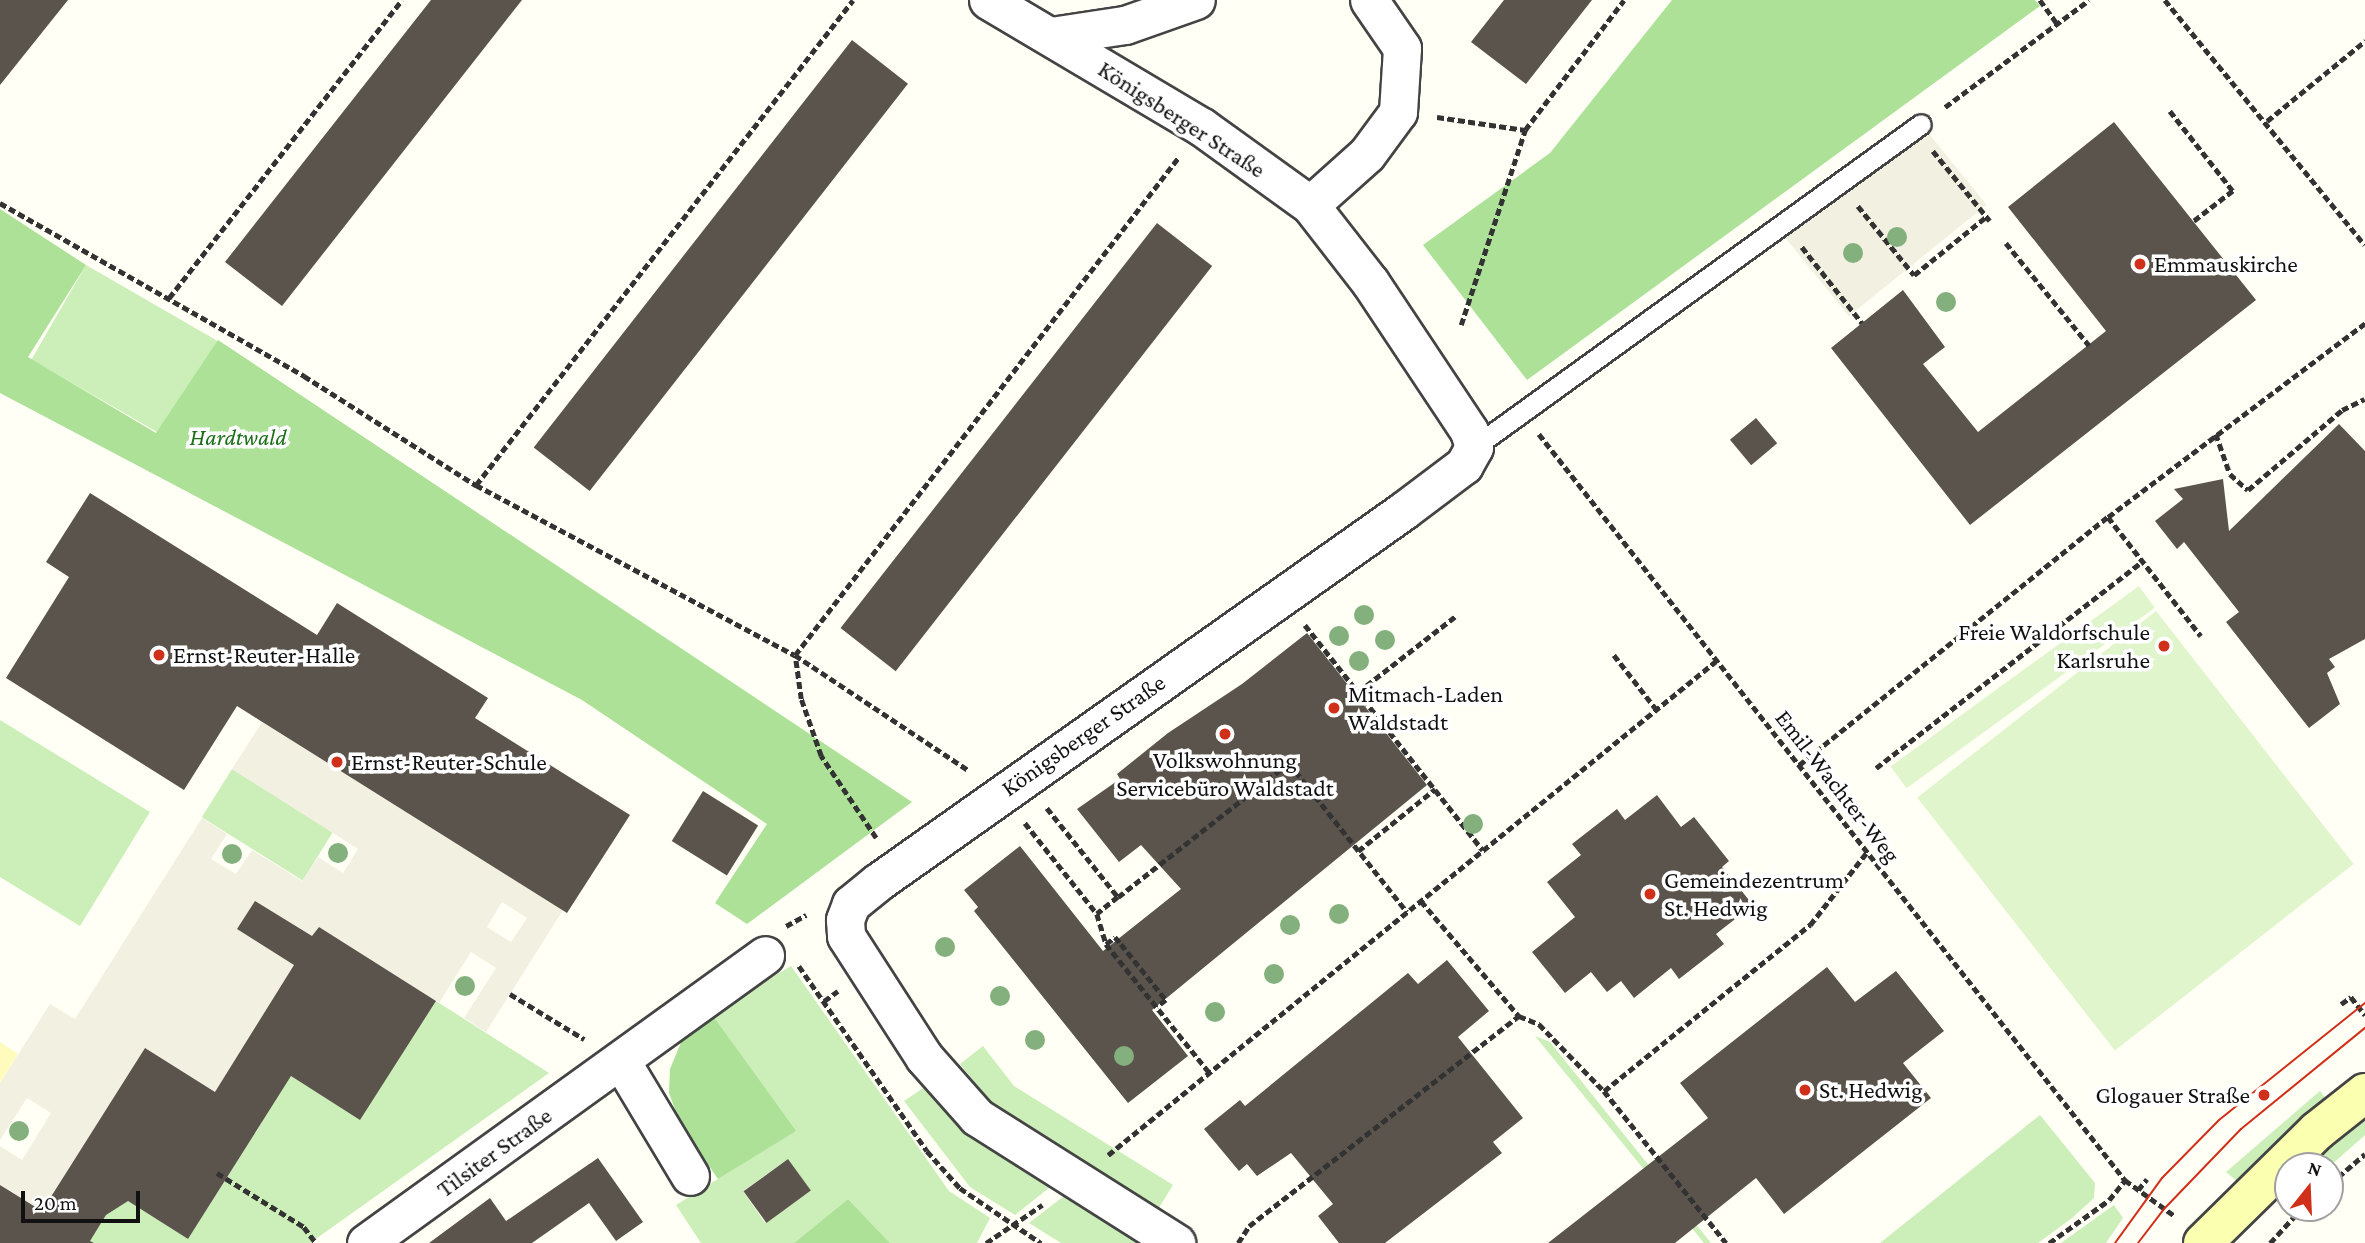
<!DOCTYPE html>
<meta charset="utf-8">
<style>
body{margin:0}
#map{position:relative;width:2365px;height:1243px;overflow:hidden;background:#fffff5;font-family:"Crimson Pro",serif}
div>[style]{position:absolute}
.green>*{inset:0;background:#cceeb9;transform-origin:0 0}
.forest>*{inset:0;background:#ace197}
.sand>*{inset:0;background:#fffbbd}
.pitch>*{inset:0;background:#e0f5cc;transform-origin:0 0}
.plaza>*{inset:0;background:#f2f0e1;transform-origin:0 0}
.building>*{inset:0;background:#5b544c;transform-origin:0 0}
.path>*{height:4.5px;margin-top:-2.25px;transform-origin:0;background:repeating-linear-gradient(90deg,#333 0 7px,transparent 0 10.5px)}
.roads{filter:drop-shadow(2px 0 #444) drop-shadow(-2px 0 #444) drop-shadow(0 2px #444) drop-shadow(0 -2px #444)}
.lane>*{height:19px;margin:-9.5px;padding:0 9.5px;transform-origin:9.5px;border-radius:9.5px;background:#fff}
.street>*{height:37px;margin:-18.5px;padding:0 18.5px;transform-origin:18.5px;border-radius:18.5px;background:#fff}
.secondary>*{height:38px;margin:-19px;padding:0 19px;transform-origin:19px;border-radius:19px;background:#fbffb0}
.tram>*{height:2px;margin:-1px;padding:0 1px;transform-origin:1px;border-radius:1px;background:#d02f1a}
.trees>*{width:20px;height:20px;margin:-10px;border-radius:50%;background:#83b07c}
.dots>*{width:19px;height:19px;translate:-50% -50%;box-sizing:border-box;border:4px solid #fff;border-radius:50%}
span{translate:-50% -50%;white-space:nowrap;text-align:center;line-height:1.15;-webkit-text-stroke:7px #fff;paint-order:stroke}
.street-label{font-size:24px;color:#111}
.poi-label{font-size:24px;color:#111}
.left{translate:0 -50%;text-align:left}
.right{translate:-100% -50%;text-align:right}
.park-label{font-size:24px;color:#1d7019;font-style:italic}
.north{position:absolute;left:2274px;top:1152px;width:70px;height:70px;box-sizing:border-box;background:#fff;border:2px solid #a0a0a0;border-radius:50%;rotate:18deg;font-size:19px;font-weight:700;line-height:28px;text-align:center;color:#111}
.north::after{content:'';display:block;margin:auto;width:24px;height:32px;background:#d02f1a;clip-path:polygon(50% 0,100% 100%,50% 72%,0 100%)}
.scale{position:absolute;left:21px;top:1191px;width:119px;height:32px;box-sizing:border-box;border:4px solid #111;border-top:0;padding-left:9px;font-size:21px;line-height:24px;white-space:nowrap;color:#111;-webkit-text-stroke:5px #fff;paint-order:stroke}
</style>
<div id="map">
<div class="green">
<div style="left:86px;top:265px;width:152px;height:109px;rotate:30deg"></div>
<div style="clip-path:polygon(0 720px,150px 812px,80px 926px,0 877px)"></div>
<div style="left:232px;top:769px;width:119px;height:57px;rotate:32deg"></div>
<div style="clip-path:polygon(evenodd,791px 966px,949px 1191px,990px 1218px,977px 1243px,890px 1243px,848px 1199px,794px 1243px,701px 1243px,676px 1205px,795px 1131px,711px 1013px,791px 966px,788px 1159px,811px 1191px,765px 1223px,743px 1191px,788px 1159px)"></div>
<div style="clip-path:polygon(436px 1001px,549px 1073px,310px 1243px,89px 1243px,95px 1180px,188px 1239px,262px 1122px,267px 1061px,360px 1119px)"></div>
<div style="clip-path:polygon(1535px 1036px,1550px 1042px,1711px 1243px,1704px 1243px)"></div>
<div style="clip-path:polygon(983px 1046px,1014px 1086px,1173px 1185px,1157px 1211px,1020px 1124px,988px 1099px,960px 1064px)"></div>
<div style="clip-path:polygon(929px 1084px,981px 1141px,1050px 1187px,1015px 1215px,970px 1187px,904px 1101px)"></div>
<div style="clip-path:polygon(2320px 1091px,2327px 1100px,2238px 1182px,2226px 1172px)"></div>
<div style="clip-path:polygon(2040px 1115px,2095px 1183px,2094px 1198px,2072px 1218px,2038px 1243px,1880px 1243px)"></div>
<div style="clip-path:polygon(2365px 1115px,2365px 1135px,2330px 1166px,2306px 1166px)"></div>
<div style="clip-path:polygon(1064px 1196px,1141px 1243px,1061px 1243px,1029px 1223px)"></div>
<div style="clip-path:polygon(2114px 1205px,2123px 1218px,2106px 1243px,2061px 1243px)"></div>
</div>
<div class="forest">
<div style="clip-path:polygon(1672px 0,2035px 0,2040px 6px,1527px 380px,1423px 245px,1550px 153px)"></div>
<div style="clip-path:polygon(0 209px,86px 265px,28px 357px,156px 433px,218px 340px,912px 802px,747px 924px,715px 903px,767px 824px,582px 700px,0 393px)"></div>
<div style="clip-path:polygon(711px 1013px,796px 1131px,718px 1179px,680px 1123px,669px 1093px,670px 1069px,682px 1040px,699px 1017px)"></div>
<div style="clip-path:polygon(848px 1199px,890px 1243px,794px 1243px)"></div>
</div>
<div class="sand">
<div style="clip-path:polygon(0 1042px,18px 1054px,0 1083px)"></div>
</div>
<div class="pitch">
<div style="left:2139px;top:586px;width:27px;height:307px;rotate:54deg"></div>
<div style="left:2156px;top:611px;width:321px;height:303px;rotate:52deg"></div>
</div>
<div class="plaza">
<div style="left:1921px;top:124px;width:104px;height:177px;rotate:51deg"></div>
<div style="clip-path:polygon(evenodd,262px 722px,563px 910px,486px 1032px,464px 1018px,496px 968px,471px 952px,439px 1003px,319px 927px,217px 1093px,145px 1048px,44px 1212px,0 1185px,0 1146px,22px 1160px,51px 1113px,27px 1098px,0 1140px,0 1083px,50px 1004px,75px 1019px,202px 818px,227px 834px,211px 859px,236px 874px,252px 850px,302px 881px,318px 857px,343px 873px,358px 849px,232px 769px,262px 722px,502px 902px,527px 918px,511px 942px,487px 927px,502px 902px)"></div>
</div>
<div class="building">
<div style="clip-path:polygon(0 0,68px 0,0 85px)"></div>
<div style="clip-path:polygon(431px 0,522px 0,282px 306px,225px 262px)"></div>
<div style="clip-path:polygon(1504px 0,1592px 0,1526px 84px,1471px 42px)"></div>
<div style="left:852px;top:40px;width:71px;height:517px;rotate:38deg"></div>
<div style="clip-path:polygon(2114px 122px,2256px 300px,1970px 525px,1831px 348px,1903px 290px,1945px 347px,1923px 364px,1978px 432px,2106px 331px,2008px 207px)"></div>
<div style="left:1157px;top:223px;width:70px;height:514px;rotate:38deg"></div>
<div style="left:1756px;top:418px;width:33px;height:34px;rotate:50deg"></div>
<div style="clip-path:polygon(2339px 424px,2365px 451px,2365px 639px,2329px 659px,2335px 667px,2327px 673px,2340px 704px,2309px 728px,2226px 622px,2239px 612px,2184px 542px,2177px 549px,2155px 521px,2183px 499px,2174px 489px,2223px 479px,2229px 531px)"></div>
<div style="clip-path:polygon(90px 493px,317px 635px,337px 603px,488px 698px,475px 718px,630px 815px,567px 913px,237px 706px,184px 790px,6px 678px,69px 577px,46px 562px)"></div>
<div style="clip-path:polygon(1307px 633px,1427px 785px,1152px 1010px,1188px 1056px,1128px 1103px,974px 911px,978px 907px,964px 890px,1020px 846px,1103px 951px,1181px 889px,1141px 845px,1119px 862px,1077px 809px,1120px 779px,1117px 774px,1168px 733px,1242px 684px)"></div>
<div style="left:703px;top:791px;width:65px;height:59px;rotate:32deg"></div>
<div style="clip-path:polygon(1657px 795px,1681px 827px,1694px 817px,1729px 861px,1722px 867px,1753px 905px,1716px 934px,1724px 944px,1679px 979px,1671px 968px,1634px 998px,1621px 981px,1607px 992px,1591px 972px,1565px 993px,1532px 952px,1575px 917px,1547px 882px,1581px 855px,1572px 844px,1617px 809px,1625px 820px)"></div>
<div style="clip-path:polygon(255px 901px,312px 936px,319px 927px,436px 1001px,360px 1120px,291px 1076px,188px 1239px,128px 1201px,106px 1215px,90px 1241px,94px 1243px,0 1243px,0 1185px,42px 1211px,145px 1048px,215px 1092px,294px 965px,237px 929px)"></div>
<div style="clip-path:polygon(1447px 960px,1489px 1011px,1458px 1037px,1523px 1118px,1493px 1142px,1502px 1153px,1385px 1243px,1339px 1243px,1318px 1216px,1333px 1204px,1291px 1153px,1257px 1176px,1247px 1164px,1239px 1171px,1204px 1129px,1240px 1100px,1245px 1106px,1408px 973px,1418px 984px)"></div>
<div style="clip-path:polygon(1827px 967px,1855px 1002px,1896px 971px,1944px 1031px,1903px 1063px,1931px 1098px,1784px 1214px,1756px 1178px,1675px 1243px,1548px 1243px,1708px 1118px,1680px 1083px)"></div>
<div style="clip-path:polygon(598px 1158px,643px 1222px,616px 1241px,589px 1203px,532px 1243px,429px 1243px,490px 1198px,506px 1221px)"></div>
<div style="left:788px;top:1159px;width:39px;height:55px;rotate:54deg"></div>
</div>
<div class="path">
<div style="left:2040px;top:0;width:29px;rotate:54deg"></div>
<div style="left:2165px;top:0;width:316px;rotate:50.8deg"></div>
<div style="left:1945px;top:107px;width:179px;rotate:-36.6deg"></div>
<div style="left:2170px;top:111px;width:102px;rotate:51.8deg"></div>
<div style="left:2233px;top:191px;width:51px;rotate:142.2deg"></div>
<div style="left:1437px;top:117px;width:89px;rotate:8.4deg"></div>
<div style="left:1525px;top:130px;width:163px;rotate:-52.7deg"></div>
<div style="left:2267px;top:121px;width:127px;rotate:-39.2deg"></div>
<div style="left:1933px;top:151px;width:90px;rotate:50.8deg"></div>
<div style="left:0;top:203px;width:350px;rotate:29.6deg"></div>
<div style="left:304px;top:376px;width:204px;rotate:32.4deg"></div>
<div style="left:476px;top:485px;width:361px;rotate:28.1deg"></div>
<div style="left:795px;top:655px;width:208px;rotate:33.6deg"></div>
<div style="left:1858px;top:206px;width:89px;rotate:50.9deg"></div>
<div style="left:1914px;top:275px;width:92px;rotate:-38.9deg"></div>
<div style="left:2006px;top:243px;width:132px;rotate:50.9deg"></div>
<div style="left:1802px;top:247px;width:97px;rotate:51.7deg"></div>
<div style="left:169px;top:298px;width:378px;rotate:-52deg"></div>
<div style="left:1461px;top:325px;width:205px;rotate:-71.8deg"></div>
<div style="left:1539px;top:434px;width:949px;rotate:51.85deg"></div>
<div style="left:2125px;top:1180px;width:62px;rotate:35.8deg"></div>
<div style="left:2216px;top:434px;width:42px;rotate:70.7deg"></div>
<div style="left:2230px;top:474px;width:24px;rotate:42deg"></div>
<div style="left:2248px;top:490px;width:123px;rotate:-40.4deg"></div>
<div style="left:2342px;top:410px;width:25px;rotate:-26deg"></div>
<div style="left:476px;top:485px;width:614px;rotate:-52.14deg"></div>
<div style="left:2108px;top:517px;width:151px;rotate:52deg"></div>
<div style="left:1305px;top:625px;width:287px;rotate:51.7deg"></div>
<div style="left:1614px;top:655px;width:68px;rotate:52.1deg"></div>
<div style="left:1358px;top:692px;width:125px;rotate:-37.9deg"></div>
<div style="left:1799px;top:765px;width:396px;rotate:-38.8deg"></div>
<div style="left:2108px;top:517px;width:322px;rotate:-37deg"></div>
<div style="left:1876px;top:768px;width:338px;rotate:-37.8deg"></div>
<div style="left:1047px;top:808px;width:114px;rotate:51.4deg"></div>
<div style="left:1118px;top:897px;width:27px;rotate:141deg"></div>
<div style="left:1025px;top:823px;width:116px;rotate:51.6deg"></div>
<div style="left:1097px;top:914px;width:31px;rotate:73deg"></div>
<div style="left:1106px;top:944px;width:164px;rotate:51.2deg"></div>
<div style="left:876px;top:838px;width:99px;rotate:-123.9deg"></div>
<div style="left:821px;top:756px;width:60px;rotate:-109.3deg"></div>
<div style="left:801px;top:699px;width:44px;rotate:-97.8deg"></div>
<div style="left:795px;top:655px;width:627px;rotate:-52.38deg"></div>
<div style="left:1358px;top:851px;width:99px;rotate:-38.8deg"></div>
<div style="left:1118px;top:897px;width:217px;rotate:-38.1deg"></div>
<div style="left:1289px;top:763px;width:190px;rotate:51.6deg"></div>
<div style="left:1421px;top:901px;width:151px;rotate:49.6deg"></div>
<div style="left:1519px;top:1016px;width:22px;rotate:22deg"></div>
<div style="left:1539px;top:1024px;width:93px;rotate:45.9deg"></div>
<div style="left:1604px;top:1091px;width:195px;rotate:51.2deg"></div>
<div style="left:786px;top:926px;width:23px;rotate:-29deg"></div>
<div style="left:1106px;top:944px;width:11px;rotate:-38deg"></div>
<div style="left:1115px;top:937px;width:9px;rotate:49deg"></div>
<div style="left:1121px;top:944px;width:72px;rotate:51.2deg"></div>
<div style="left:1166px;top:1000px;width:11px;rotate:142deg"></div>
<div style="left:799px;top:966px;width:225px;rotate:55.3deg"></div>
<div style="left:927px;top:1151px;width:50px;rotate:48.3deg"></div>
<div style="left:960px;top:1188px;width:98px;rotate:34.2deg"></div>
<div style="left:510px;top:994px;width:87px;rotate:31.3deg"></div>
<div style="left:824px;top:1001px;width:17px;rotate:-36deg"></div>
<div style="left:2341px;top:1004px;width:12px;rotate:-35deg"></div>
<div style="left:2351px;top:997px;width:23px;rotate:52deg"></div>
<div style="left:1604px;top:1091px;width:265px;rotate:-38.9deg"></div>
<div style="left:1810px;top:925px;width:93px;rotate:-52deg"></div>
<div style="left:1108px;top:1155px;width:783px;rotate:-39.09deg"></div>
<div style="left:217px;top:1173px;width:102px;rotate:31.8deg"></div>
<div style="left:304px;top:1227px;width:20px;rotate:53deg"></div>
<div style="left:2330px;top:1184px;width:46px;rotate:-40.6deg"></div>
<div style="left:2138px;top:1190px;width:14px;rotate:-51deg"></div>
<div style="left:986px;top:1243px;width:68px;rotate:-34.2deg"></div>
<div style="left:1238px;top:1243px;width:20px;rotate:-57deg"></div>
<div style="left:1249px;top:1226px;width:342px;rotate:-37.9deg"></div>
<div style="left:2049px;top:1243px;width:74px;rotate:-35.6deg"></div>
<div style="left:2109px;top:1200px;width:26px;rotate:-51deg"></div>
<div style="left:2270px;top:1243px;width:47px;rotate:-47.6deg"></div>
</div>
<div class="roads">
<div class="lane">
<div style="left:1474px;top:447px;width:551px;rotate:-35.85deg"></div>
</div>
<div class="street">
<div style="left:988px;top:0;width:249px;rotate:30.7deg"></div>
<div style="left:1202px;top:127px;width:133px;rotate:35.8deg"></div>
<div style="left:1310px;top:205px;width:98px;rotate:52.1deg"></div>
<div style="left:1370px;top:282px;width:179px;rotate:56.4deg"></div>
<div style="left:1469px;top:431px;width:17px;rotate:73deg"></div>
<div style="left:1474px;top:447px;width:21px;rotate:119deg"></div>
<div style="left:1464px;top:465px;width:76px;rotate:143deg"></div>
<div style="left:1403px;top:511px;width:643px;rotate:144.75deg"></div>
<div style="left:878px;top:882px;width:35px;rotate:141deg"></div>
<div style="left:851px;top:904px;width:17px;rotate:111deg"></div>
<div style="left:845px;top:920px;width:16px;rotate:86deg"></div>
<div style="left:846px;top:936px;width:144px;rotate:57.2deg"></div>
<div style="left:924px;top:1057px;width:80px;rotate:48.5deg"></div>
<div style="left:977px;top:1117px;width:236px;rotate:32.3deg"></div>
<div style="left:1051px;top:36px;width:75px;rotate:-8.5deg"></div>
<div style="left:1125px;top:25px;width:75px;rotate:-19.4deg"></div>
<div style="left:1310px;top:205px;width:76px;rotate:-41.8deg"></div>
<div style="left:1367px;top:154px;width:52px;rotate:-53.6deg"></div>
<div style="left:1398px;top:112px;width:64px;rotate:-86.4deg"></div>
<div style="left:1402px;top:48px;width:58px;rotate:-124.5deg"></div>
<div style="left:621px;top:1061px;width:134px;rotate:59deg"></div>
<div style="left:366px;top:1243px;width:492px;rotate:-35.8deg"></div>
</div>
<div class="secondary">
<div style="left:2203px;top:1243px;width:160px;rotate:-44.5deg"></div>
<div style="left:2317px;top:1131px;width:61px;rotate:-38.4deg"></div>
</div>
</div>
<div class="tram">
<div style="left:2115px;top:1243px;width:80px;rotate:-54.1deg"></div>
<div style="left:2162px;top:1178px;width:81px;rotate:-45.5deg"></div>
<div style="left:2219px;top:1120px;width:187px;rotate:-38.7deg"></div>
<div style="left:2138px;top:1243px;width:43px;rotate:-52.6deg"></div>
<div style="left:2164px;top:1209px;width:111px;rotate:-46.1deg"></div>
<div style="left:2241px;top:1129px;width:160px;rotate:-39.2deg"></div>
</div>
<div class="trees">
<div style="left:1897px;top:237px"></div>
<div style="left:1853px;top:253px"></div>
<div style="left:1946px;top:302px"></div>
<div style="left:1364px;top:615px"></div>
<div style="left:1339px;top:636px"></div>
<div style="left:1385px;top:640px"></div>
<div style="left:1359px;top:661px"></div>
<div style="left:1473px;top:824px"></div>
<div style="left:338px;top:853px"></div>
<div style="left:232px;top:854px"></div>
<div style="left:1339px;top:914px"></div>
<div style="left:1290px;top:925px"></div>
<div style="left:945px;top:947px"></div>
<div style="left:1274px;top:974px"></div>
<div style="left:465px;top:986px"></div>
<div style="left:1000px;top:996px"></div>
<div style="left:1215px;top:1012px"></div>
<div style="left:1035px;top:1040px"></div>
<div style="left:1124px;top:1056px"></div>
<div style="left:19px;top:1131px"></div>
</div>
<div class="dots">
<div style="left:2140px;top:264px;background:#d02f1a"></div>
<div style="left:2164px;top:646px;background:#d02f1a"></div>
<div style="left:159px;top:655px;background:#d02f1a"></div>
<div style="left:1334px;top:708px;background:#d02f1a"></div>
<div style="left:1225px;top:734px;background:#d02f1a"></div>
<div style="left:337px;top:762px;background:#d02f1a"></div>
<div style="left:1650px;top:894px;background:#d02f1a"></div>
<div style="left:1805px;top:1090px;background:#d02f1a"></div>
<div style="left:2264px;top:1095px;background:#d02f1a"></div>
</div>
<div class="street-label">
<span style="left:1182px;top:119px;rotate:33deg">Königsberger Straße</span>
<span style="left:1083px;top:735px;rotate:-35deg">Königsberger Straße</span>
<span style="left:1838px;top:786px;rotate:52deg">Emil-Wachter-Weg</span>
<span style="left:494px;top:1152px;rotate:-36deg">Tilsiter Straße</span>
</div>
<div class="poi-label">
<span class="left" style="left:2154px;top:264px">Emmauskirche</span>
<span class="right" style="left:2150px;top:646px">Freie Waldorfschule<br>Karlsruhe</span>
<span class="left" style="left:173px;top:655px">Ernst-Reuter-Halle</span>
<span class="left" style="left:1348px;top:708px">Mitmach-Laden<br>Waldstadt</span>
<span style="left:1225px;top:774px">Volkswohnung<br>Servicebüro Waldstadt</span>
<span class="left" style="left:351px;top:762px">Ernst-Reuter-Schule</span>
<span class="left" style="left:1664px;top:894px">Gemeindezentrum<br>St. Hedwig</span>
<span class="left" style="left:1819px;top:1090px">St. Hedwig</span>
<span class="right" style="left:2250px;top:1095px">Glogauer Straße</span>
</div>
<div class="park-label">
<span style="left:238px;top:437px">Hardtwald</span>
</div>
<div class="north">N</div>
<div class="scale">20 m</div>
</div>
